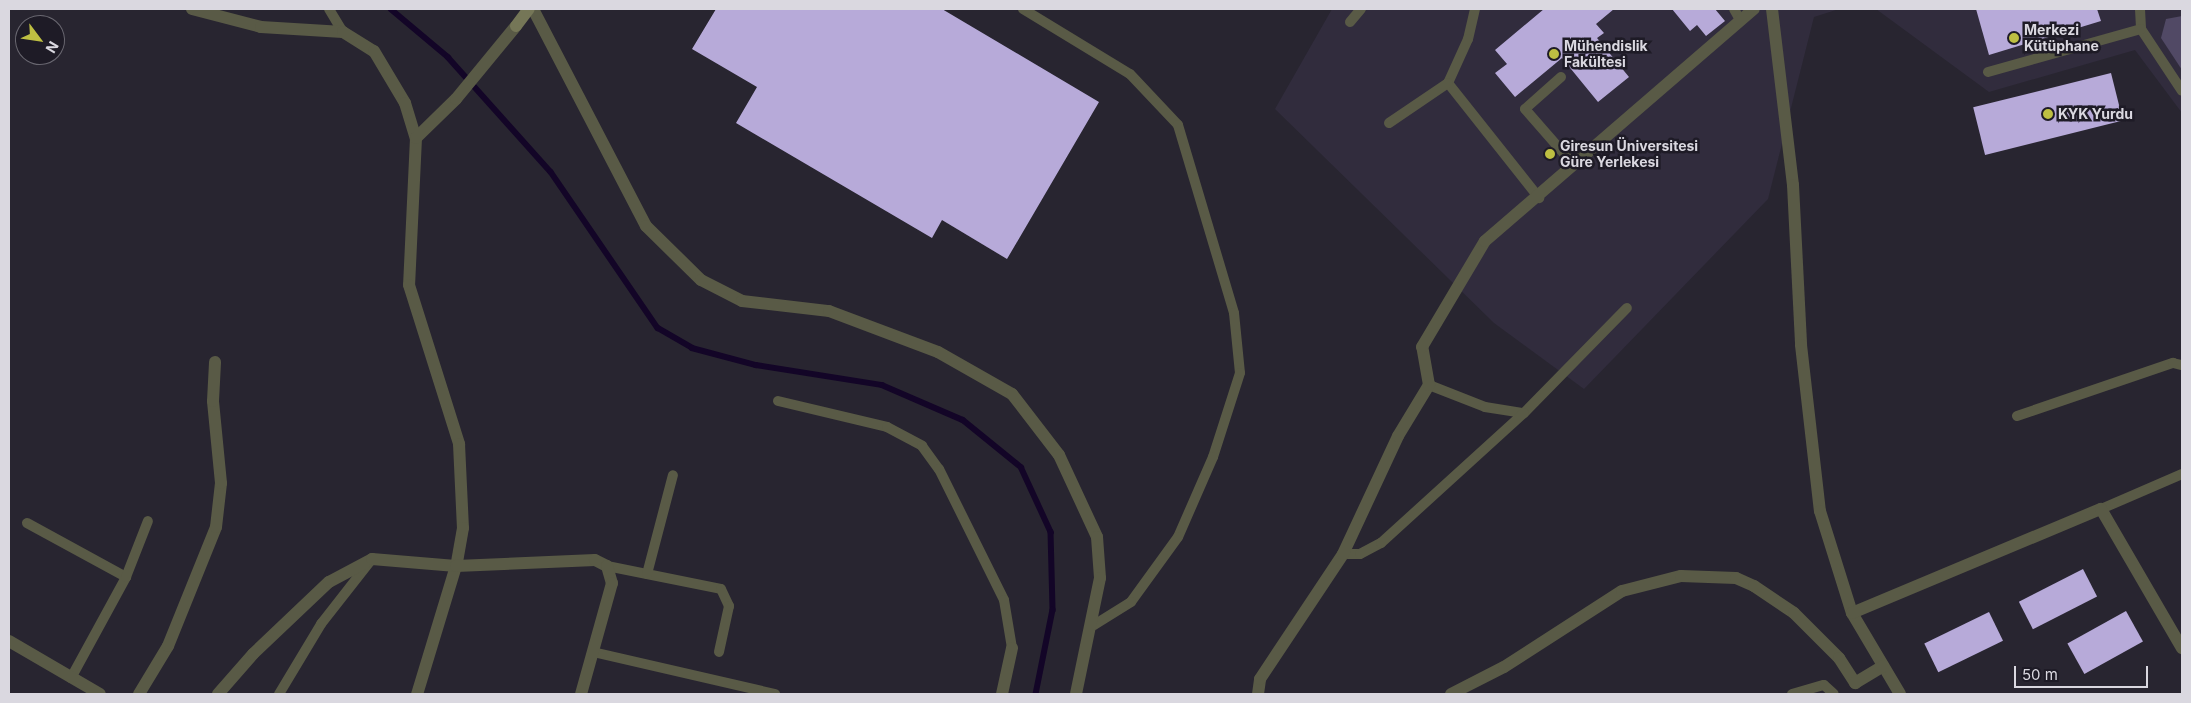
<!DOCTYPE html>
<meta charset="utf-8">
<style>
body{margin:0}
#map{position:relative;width:2191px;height:703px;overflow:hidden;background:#282530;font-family:Inter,sans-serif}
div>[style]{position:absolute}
.built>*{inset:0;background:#312c3d}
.green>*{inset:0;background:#514965}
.stream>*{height:5.5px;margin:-2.75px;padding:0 2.75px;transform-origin:2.75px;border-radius:2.75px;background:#130527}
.building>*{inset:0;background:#b7aad9;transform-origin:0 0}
.lane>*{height:10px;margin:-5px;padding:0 5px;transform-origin:5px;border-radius:5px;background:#595a46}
.street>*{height:12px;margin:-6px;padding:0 6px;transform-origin:6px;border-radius:6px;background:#595a46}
.secondary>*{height:12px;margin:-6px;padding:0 6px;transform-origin:6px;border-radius:6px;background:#757657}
.dots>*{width:14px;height:14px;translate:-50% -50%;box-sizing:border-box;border:2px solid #1e1b26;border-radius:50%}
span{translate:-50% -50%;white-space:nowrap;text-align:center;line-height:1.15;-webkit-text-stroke:5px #1e1b26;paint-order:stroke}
.poi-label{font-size:14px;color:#dad8e0;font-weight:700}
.left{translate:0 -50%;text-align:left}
.frame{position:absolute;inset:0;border:10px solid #dad8e0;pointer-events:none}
.north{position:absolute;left:15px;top:15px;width:50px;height:50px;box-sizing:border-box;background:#1e1b26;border:1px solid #696770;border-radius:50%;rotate:121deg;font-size:14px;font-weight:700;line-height:20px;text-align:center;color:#dad8e0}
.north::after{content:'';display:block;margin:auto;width:18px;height:22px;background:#bebf42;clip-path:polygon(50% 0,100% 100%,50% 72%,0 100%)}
.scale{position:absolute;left:2014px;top:666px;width:134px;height:22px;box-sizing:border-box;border:2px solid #dad8e0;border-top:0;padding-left:6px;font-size:15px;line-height:18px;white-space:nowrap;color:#dad8e0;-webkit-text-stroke:4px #1e1b26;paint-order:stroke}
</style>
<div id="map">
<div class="built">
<div style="clip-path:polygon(1332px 9px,1839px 9px,1814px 17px,1768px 199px,1584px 389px,1494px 323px,1275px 109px)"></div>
<div style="clip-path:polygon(1876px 9px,2182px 9px,2182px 113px,2135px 50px,1989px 92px)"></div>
</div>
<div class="green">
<div style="clip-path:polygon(2182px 16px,2182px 70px,2161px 38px,2166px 19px)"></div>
</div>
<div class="stream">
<div style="left:391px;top:9px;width:75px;rotate:40.1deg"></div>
<div style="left:448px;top:57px;width:154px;rotate:48.2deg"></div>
<div style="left:551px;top:172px;width:189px;rotate:55.6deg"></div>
<div style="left:658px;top:328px;width:39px;rotate:30deg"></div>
<div style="left:692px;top:348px;width:66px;rotate:14.9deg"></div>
<div style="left:756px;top:365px;width:128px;rotate:9deg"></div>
<div style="left:882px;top:385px;width:88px;rotate:23.4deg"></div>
<div style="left:963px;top:420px;width:75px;rotate:39deg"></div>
<div style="left:1021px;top:467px;width:72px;rotate:65.2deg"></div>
<div style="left:1051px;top:532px;width:78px;rotate:88.5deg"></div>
<div style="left:1053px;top:610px;width:86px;rotate:101.4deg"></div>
</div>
<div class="building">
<div style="clip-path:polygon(716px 9px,942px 9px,1099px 102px,1007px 259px,942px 220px,932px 238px,736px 123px,757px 87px,692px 49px)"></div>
<div style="clip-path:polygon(1544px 9px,1614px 9px,1596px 24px,1604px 33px,1597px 38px,1629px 77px,1598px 102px,1562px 58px,1515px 97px,1495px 73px,1507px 64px,1495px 50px)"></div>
<div style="clip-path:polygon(1672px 9px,1715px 9px,1725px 21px,1706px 36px,1697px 25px,1690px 31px)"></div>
<div style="clip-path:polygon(1976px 9px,2097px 9px,2101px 21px,1989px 55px)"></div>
<div style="left:2111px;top:73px;width:49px;height:142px;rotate:76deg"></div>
<div style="left:2083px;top:569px;width:31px;height:72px;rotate:63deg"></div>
<div style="left:2126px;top:611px;width:35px;height:67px;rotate:61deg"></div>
<div style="left:1989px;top:612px;width:32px;height:72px;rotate:64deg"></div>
</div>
<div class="lane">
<div style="left:329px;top:9px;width:27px;rotate:59deg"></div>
<div style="left:1023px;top:9px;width:125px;rotate:31.3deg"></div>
<div style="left:1130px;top:74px;width:70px;rotate:46.7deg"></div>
<div style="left:1178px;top:125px;width:196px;rotate:73.4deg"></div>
<div style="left:1234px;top:313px;width:60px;rotate:84.3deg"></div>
<div style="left:1240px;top:373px;width:88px;rotate:107.8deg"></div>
<div style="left:1213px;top:457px;width:87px;rotate:113.6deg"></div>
<div style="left:1178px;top:537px;width:80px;rotate:125.9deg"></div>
<div style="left:1131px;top:602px;width:44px;rotate:148.1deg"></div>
<div style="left:1475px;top:9px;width:31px;rotate:103deg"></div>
<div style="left:1468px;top:39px;width:48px;rotate:114.4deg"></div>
<div style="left:1448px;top:83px;width:147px;rotate:51.6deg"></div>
<div style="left:1734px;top:9px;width:13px;rotate:61deg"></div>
<div style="left:2140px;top:9px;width:20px;rotate:87deg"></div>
<div style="left:2141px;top:29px;width:74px;rotate:56.5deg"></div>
<div style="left:1350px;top:22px;width:17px;rotate:-50deg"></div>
<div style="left:1988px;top:72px;width:159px;rotate:-15.7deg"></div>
<div style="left:1561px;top:77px;width:48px;rotate:138.4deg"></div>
<div style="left:1525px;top:109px;width:73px;rotate:48.9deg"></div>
<div style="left:1389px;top:123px;width:71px;rotate:-34.1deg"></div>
<div style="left:1429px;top:385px;width:60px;rotate:21.4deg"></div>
<div style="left:1485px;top:407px;width:39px;rotate:9deg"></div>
<div style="left:1524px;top:413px;width:147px;rotate:-45.6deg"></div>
<div style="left:778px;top:401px;width:112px;rotate:13.4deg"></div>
<div style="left:887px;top:427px;width:40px;rotate:28deg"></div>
<div style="left:922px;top:446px;width:29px;rotate:54deg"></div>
<div style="left:939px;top:469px;width:146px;rotate:63.6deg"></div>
<div style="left:1004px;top:600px;width:49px;rotate:80.5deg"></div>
<div style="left:2017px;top:416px;width:165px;rotate:-18.8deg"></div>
<div style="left:2173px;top:363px;width:9px;rotate:13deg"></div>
<div style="left:2101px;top:509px;width:88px;rotate:-23.4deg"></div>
<div style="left:27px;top:523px;width:113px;rotate:28.6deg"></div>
<div style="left:1343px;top:554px;width:17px"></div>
<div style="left:1360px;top:554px;width:24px;rotate:-28deg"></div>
<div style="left:1381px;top:543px;width:193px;rotate:-42.3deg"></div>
<div style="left:607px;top:566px;width:116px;rotate:11.4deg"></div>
<div style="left:721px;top:589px;width:19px;rotate:65deg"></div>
<div style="left:729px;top:606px;width:47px;rotate:102.3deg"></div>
<div style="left:647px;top:574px;width:102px;rotate:-75.3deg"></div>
<div style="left:593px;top:652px;width:187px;rotate:13deg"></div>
<div style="left:71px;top:678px;width:115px;rotate:-61.4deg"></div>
<div style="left:126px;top:577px;width:60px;rotate:-68.6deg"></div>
<div style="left:279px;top:694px;width:82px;rotate:-59deg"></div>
<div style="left:321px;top:624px;width:83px;rotate:-51.9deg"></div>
<div style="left:1792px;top:694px;width:33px;rotate:-16deg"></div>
<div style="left:1824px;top:685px;width:13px;rotate:42deg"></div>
</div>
<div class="street">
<div style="left:192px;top:9px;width:71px;rotate:14.6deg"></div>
<div style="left:261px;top:27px;width:82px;rotate:3.5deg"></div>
<div style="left:343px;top:32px;width:36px;rotate:32deg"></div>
<div style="left:374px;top:51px;width:61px;rotate:59.2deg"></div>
<div style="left:405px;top:103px;width:37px;rotate:73deg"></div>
<div style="left:416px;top:138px;width:147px;rotate:92.7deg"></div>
<div style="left:409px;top:285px;width:167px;rotate:72.5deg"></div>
<div style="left:459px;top:444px;width:84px;rotate:87.3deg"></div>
<div style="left:463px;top:528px;width:39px;rotate:100deg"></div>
<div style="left:456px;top:566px;width:134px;rotate:106.9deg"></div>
<div style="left:533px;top:9px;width:245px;rotate:62.5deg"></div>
<div style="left:646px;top:226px;width:77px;rotate:44.5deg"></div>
<div style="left:701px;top:280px;width:46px;rotate:27.1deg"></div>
<div style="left:742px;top:301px;width:88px;rotate:6.6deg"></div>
<div style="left:829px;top:311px;width:116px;rotate:20.6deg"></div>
<div style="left:938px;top:352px;width:85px;rotate:29.6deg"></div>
<div style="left:1012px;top:394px;width:77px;rotate:52.4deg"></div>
<div style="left:1059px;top:455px;width:90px;rotate:65.1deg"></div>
<div style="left:1097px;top:537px;width:41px;rotate:85.8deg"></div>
<div style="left:1100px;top:578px;width:118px;rotate:101.7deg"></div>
<div style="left:1772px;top:9px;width:177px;rotate:83.2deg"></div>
<div style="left:1793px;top:185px;width:160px;rotate:87.1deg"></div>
<div style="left:1801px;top:345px;width:167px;rotate:83.5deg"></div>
<div style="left:1820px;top:511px;width:107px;rotate:72.6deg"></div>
<div style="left:1852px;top:613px;width:94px;rotate:59.3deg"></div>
<div style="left:416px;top:138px;width:56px;rotate:-44.3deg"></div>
<div style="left:456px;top:99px;width:94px;rotate:-50.6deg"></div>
<div style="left:1852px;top:613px;width:270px;rotate:-22.7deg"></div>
<div style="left:2101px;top:509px;width:161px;rotate:59.8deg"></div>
<div style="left:9px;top:641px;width:105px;rotate:30.2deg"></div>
<div style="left:139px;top:694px;width:56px;rotate:-58.9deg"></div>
<div style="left:168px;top:646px;width:128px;rotate:-68deg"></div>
<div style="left:216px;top:527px;width:44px;rotate:-83.5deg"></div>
<div style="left:221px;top:483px;width:82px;rotate:-95.6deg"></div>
<div style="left:213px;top:401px;width:39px;rotate:-87deg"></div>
<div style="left:218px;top:694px;width:53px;rotate:-48.8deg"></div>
<div style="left:253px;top:654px;width:105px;rotate:-43.5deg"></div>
<div style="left:329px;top:582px;width:49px;rotate:-28.1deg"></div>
<div style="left:372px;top:559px;width:84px;rotate:4.8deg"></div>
<div style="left:456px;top:566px;width:139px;rotate:-2.5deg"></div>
<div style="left:595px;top:560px;width:13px;rotate:27deg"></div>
<div style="left:607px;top:566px;width:18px;rotate:74deg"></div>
<div style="left:612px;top:583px;width:115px;rotate:105.6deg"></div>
<div style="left:1002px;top:694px;width:47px;rotate:-77.7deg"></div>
<div style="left:1258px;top:694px;width:15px;rotate:-82deg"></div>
<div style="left:1260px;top:679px;width:150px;rotate:-56.4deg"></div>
<div style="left:1343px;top:554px;width:130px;rotate:-65deg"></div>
<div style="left:1398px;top:436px;width:60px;rotate:-58.7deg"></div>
<div style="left:1429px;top:385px;width:39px;rotate:-100deg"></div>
<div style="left:1422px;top:347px;width:123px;rotate:-59.3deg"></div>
<div style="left:1485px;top:241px;width:355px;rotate:-40.8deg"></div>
<div style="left:1451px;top:694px;width:59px;rotate:-27deg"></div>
<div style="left:1504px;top:667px;width:140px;rotate:-32.8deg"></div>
<div style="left:1622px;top:591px;width:61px;rotate:-14.3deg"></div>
<div style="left:1681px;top:576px;width:55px;rotate:2.1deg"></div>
<div style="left:1736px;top:578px;width:20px;rotate:24deg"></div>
<div style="left:1754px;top:586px;width:48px;rotate:34deg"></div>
<div style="left:1794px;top:613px;width:64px;rotate:45deg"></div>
<div style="left:1839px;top:658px;width:30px;rotate:57deg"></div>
<div style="left:1855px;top:683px;width:33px;rotate:-31deg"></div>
</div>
<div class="secondary">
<div style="left:516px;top:26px;width:21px;rotate:-53deg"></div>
</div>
<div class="dots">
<div style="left:2014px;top:38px;background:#bebf42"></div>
<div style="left:1554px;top:54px;background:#bebf42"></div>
<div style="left:2048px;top:114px;background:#bebf42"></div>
<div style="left:1550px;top:154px;background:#bebf42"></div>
</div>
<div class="poi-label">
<span class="left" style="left:2024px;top:38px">Merkezi<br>Kütüphane</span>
<span class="left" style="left:1564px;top:54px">Mühendislik<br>Fakültesi</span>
<span class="left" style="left:2058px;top:114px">KYK Yurdu</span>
<span class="left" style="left:1560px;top:154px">Giresun Üniversitesi<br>Güre Yerlekesi</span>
</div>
<div class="frame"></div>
<div class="north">N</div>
<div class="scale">50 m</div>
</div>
